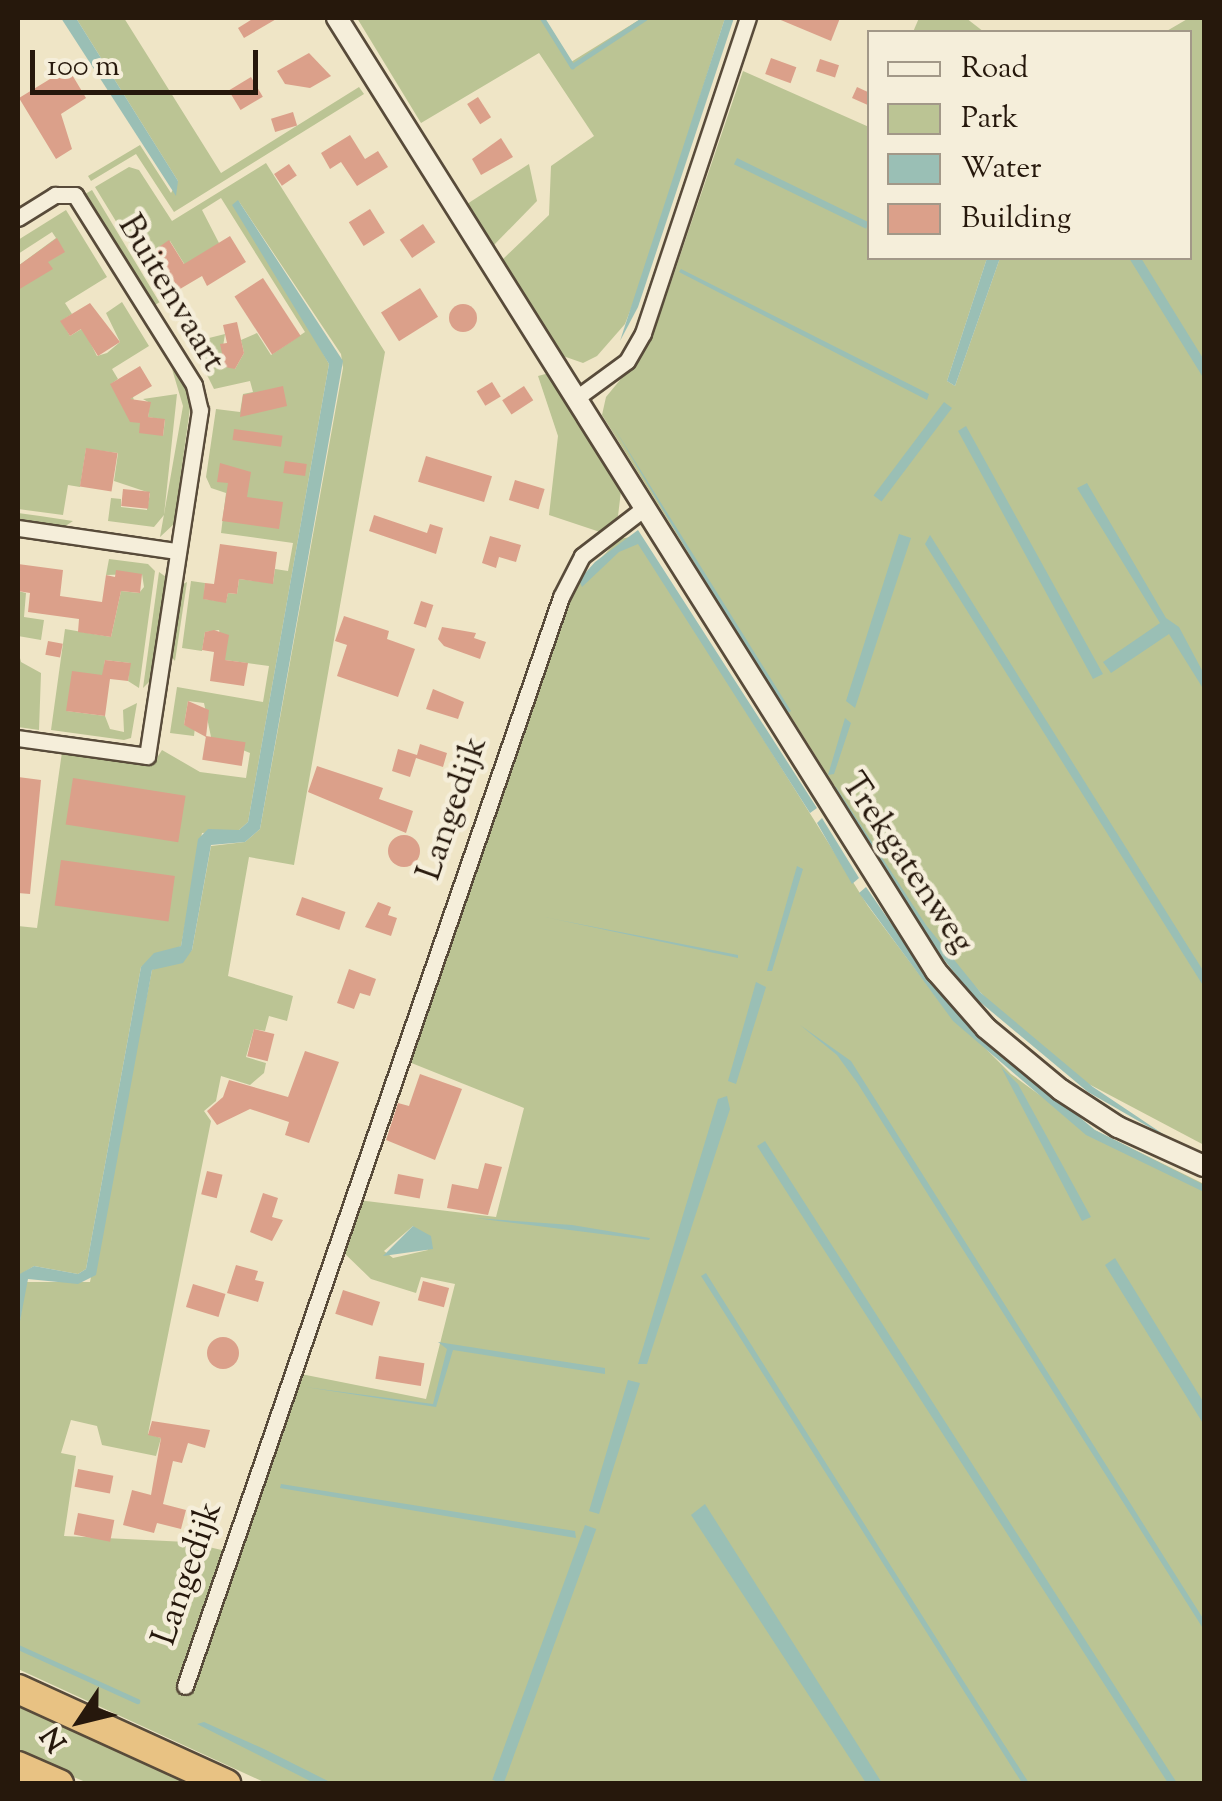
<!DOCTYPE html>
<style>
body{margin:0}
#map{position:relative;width:1222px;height:1801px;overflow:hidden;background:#efe5c6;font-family:"Sorts Mill Goudy",serif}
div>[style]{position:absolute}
.green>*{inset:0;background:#bbc494;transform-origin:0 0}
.water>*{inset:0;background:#9abfb5;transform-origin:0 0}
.stream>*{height:5px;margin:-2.5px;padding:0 2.5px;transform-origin:2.5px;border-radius:2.5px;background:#9abfb5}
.building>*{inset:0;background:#dba08a;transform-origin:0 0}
.round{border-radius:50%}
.roads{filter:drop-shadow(2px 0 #584b3a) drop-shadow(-2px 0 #584b3a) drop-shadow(0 2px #584b3a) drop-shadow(0 -2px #584b3a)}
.street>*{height:15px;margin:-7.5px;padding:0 7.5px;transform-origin:7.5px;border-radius:7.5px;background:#f5eeda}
.secondary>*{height:20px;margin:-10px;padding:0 10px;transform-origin:10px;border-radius:10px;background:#f5eeda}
.highway>*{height:28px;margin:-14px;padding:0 14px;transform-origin:14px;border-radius:14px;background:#e8c283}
span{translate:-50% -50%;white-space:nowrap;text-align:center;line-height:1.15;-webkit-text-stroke:9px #f5eeda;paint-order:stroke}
.street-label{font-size:35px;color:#26180c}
.frame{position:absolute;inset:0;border:20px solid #26180c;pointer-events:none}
.legend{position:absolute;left:867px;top:30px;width:325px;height:230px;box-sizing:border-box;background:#f5eeda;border:2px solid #a29888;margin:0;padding:12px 18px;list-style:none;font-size:30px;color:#26180c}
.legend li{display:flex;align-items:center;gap:20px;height:50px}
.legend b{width:50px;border:2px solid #a29888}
.north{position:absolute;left:30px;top:1671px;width:100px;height:100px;-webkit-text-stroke:8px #f5eeda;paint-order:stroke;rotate:235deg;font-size:28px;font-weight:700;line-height:40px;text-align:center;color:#26180c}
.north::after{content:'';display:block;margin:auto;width:35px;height:45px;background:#26180c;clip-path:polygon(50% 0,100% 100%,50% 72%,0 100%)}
.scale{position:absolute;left:30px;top:50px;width:228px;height:45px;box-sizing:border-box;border:5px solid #26180c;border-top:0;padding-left:12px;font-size:30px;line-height:35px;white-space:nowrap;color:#26180c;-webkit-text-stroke:8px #f5eeda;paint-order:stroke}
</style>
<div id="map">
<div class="green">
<div style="clip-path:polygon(76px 18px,124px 18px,221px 173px,359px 87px,364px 94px,174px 212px,136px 154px,91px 181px,88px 176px,140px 145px,171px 193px,178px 181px)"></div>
<div style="clip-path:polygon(357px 18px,542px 18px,571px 62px,642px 18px,725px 18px,640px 285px,625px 324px,597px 356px,583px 363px,563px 356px,502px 260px,549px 215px,551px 166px,594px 136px,539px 53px,421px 123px)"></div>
<div style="clip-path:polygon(919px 18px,966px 18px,984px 32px,913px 32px)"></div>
<div style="clip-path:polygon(1189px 18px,1204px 18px,1204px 1145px,1083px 1081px,1000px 1013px,952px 962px,913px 911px,602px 415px,606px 397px,643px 352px,665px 300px,743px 71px,869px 127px,870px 258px,987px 258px,947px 381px,955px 386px,1000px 258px,1190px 258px,1190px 32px,1165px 32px)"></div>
<div style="clip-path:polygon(evenodd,266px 163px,385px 352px,294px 865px,249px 857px,228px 976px,293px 996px,287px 1021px,269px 1016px,265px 1031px,254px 1029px,246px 1057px,266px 1063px,264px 1073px,250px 1085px,221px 1076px,216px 1101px,204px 1111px,211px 1121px,148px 1434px,161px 1438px,156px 1456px,102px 1445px,97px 1426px,71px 1420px,61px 1453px,76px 1456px,64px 1536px,187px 1542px,226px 1551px,177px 1688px,189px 1693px,301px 1374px,426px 1399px,455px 1284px,421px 1277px,416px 1293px,371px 1279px,341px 1250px,358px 1200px,496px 1217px,524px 1108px,409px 1062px,573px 588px,619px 539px,636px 536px,868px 906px,942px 1005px,1011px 1074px,1074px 1120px,1204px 1184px,1204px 1783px,266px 1783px,18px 1669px,18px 1332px,26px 1282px,90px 1282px,152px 970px,192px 950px,211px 846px,245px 842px,260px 829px,343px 368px,341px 354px,238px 200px,329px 364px,248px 822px,239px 830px,202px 833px,181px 946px,141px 967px,86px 1269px,78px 1274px,34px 1266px,18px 1276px,18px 926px,37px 928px,62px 752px,153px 764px,162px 750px,200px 772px,246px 778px,250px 753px,211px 737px,204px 703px,188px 701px,184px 725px,195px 727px,194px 736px,170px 733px,177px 687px,263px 702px,269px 666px,225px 660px,219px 630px,205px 632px,202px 651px,182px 648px,191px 581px,205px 583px,204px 599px,226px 602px,228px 593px,237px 594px,239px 579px,273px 583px,275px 569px,288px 571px,293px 543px,221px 533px,226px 493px,211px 488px,206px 477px,216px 409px,240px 412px,243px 394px,253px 392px,250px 381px,214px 389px,189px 339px,197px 332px,201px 340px,225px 334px,221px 359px,235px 369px,244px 353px,241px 340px,257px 333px,271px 355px,305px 332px,221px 198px,202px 210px,219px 243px,188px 270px,170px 241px,156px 249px,157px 262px,180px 289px,164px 300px,95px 187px,129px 167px,139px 170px,172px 221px,266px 163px,413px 1226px,428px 1250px,393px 1258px,384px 1251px,413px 1226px)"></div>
<div style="clip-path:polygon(529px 164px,537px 201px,493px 246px,467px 204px)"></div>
<div style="left:92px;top:190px;width:131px;height:7px;rotate:59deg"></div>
<div style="clip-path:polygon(66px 210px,107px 277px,65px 303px,72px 314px,61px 321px,70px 336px,83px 328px,97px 356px,107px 353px,120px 342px,106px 313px,122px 302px,149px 346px,112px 369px,118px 379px,111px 384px,133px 397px,140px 423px,163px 436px,165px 420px,148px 417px,150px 403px,143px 399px,177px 394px,164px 515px,154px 527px,108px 521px,111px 498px,121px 499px,121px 507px,147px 510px,150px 493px,114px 481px,118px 453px,86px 449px,80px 487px,68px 485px,63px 515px,18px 509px,18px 266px,56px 238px,52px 232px,18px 254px,18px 240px)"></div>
<div style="clip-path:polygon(172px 369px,184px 383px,190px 408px,174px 524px,160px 537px,183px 406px)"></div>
<div style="clip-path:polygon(549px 373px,621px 491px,618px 516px,600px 532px,549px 515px,558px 436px,538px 376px)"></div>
<div style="clip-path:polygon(18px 513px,40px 516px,73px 521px,64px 527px,18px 520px)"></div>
<div style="clip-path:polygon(109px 559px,148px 564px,155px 571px,139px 688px,128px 681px,130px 663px,105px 660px,103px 675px,67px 711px,105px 716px,110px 729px,124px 732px,123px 710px,137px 703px,131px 738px,124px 740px,51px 730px,65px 629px,111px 637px,121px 591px,139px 593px,144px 587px,142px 574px,106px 575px)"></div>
<div style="clip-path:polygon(159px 572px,166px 577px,151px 680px,143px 688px)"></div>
<div style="clip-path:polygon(187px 582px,175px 661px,170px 655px,181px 585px)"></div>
<div style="clip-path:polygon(18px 591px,26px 593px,24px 617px,44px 620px,41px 640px,18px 636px)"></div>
<div style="clip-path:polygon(18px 650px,21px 662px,41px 673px,39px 730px,18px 727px)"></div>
<div style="clip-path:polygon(18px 1701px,201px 1783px,88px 1783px,18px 1754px)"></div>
</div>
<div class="water">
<div style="clip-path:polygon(61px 18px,76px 18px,178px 181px,176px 196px)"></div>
<div style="clip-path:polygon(725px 18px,734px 18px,638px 307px,620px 341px)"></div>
<div style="left:737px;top:158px;width:147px;height:7px;rotate:26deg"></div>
<div style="clip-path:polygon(238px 200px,343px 361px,260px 829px,245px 842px,211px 845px,192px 950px,183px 963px,152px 970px,96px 1275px,78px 1284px,28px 1279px,18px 1332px,18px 1275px,34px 1266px,78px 1274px,86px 1269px,141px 967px,154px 953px,181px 946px,198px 839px,208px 829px,239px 830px,248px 822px,329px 364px,232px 205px)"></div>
<div style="clip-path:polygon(987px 258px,1000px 258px,955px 386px,947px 381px)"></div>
<div style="clip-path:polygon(1129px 258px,1141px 258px,1204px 360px,1204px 379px)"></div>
<div style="clip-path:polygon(681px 269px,929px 394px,927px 400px,679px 272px)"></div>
<div style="left:944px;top:402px;width:10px;height:117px;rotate:37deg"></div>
<div style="clip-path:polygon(613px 426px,791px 711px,785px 715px)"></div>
<div style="clip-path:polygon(966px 426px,1103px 674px,1093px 679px,958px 431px)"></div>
<div style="clip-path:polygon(1087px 483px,1166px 618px,1179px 627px,1204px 674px,1204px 690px,1169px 634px,1111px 673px,1103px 662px,1160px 623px,1077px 488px)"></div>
<div style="clip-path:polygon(638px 530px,817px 808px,810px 813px,638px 544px,619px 552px,582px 587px,579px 580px,595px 562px)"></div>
<div style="clip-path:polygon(899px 534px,911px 538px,855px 708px,846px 701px)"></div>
<div style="clip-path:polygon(930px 535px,1204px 972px,1204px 987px,925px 544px)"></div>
<div style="clip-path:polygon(845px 718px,851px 723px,834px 774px,828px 775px)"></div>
<div style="clip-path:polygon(836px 787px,926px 925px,981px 993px,1093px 1087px,1175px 1142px,1088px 1092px,974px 997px,920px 930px,830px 788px)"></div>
<div style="clip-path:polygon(822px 818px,859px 878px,852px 884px,817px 823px)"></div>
<div style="clip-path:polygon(797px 866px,803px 869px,772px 971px,767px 971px)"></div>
<div style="clip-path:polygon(866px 887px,930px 980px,986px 1040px,1095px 1130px,1204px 1185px,1204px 1192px,1086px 1135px,953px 1021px,859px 893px)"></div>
<div style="clip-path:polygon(535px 915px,559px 920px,738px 955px,738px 958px)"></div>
<div style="clip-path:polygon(756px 982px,766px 987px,736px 1084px,728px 1081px)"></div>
<div style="clip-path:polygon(800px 1025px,851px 1061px,1204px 1620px,1204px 1630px,858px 1084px,837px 1055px)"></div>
<div style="clip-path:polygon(1001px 1067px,1018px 1084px,1091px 1217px,1082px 1221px)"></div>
<div style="clip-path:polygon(727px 1096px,730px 1109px,647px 1364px,638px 1364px,718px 1099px)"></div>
<div style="clip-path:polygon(765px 1141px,1177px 1783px,1168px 1783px,757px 1146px)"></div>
<div style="clip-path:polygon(475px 1218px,572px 1225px,650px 1238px,649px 1240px)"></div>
<div style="clip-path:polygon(413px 1226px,431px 1236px,433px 1249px,383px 1256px)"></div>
<div style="clip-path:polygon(1115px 1258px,1204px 1403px,1204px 1425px,1105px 1265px)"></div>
<div style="clip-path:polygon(706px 1273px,966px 1685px,1029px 1783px,1022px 1783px,701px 1276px)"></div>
<div style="clip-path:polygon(438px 1342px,605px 1368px,605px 1374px,453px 1350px,436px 1407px,305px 1387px,433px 1404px,447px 1349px)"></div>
<div style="clip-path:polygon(628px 1380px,640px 1383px,634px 1402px,599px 1514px,589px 1511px)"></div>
<div style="clip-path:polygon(281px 1484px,575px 1531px,576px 1538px,280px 1488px)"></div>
<div style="clip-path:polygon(705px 1504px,882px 1783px,866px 1783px,691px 1515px)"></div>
<div style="left:585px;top:1525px;width:12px;height:271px;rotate:20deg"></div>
<div style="clip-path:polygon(204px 1722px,264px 1749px,332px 1783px,314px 1783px,197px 1724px)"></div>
</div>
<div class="stream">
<div style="left:542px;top:18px;width:57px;rotate:58deg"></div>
<div style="left:572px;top:66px;width:87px;rotate:-33.3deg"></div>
<div style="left:18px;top:1647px;width:131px;rotate:24.4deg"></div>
</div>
<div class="building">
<div style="clip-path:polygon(254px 18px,278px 18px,244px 38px,238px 28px)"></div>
<div style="clip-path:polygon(776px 18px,840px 18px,831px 41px)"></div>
<div style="clip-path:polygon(309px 53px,331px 76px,310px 88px,285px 84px,277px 71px)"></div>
<div style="left:771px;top:58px;width:27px;height:17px;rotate:20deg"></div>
<div style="left:820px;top:59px;width:20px;height:13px;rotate:18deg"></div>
<div style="clip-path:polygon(68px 68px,86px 98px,61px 114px,72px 149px,56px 159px,19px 98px)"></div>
<div style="left:251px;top:77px;width:23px;height:26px;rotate:59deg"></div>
<div style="clip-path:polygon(857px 87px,870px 93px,870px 106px,852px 98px)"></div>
<div style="left:478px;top:97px;width:24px;height:13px;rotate:57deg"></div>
<div style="left:293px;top:112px;width:14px;height:23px;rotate:73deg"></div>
<div style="clip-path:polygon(350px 135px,365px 159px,378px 151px,388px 167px,357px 186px,341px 162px,330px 169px,321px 153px)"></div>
<div style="clip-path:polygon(501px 138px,513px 157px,481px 175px,472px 159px)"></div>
<div style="left:289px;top:164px;width:14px;height:18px;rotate:56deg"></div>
<div style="left:370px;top:209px;width:28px;height:25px;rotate:58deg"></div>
<div style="left:423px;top:224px;width:22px;height:28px;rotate:56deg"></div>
<div style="clip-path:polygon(230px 236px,246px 262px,207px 286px,202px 276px,180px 289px,156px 261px,161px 258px,156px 249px,169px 240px,184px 264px)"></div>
<div style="clip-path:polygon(57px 238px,65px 252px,48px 262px,53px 269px,18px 290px,18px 266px)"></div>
<div style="left:263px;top:278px;width:69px;height:34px;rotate:57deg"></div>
<div style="left:420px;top:288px;width:34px;height:46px;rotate:58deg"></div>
<div style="clip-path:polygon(90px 303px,120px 342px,98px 356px,81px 329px,70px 336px,60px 321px)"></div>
<div class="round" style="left:449px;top:304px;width:28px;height:28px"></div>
<div style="clip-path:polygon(237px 322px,244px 353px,235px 369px,225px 367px,220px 344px,227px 343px,223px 325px)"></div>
<div style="clip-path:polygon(140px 366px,152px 386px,130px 399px,151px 402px,148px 417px,165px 419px,163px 436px,139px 433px,140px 423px,130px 422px,110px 384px)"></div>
<div style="left:492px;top:382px;width:17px;height:18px;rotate:59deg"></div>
<div style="clip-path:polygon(283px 386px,287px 406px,240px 417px,243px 395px)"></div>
<div style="left:524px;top:386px;width:17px;height:26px;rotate:57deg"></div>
<div style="left:234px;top:429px;width:49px;height:11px;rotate:8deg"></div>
<div style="left:86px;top:448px;width:32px;height:39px;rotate:9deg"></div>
<div style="left:426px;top:456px;width:69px;height:27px;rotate:17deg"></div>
<div style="left:285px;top:461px;width:22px;height:12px;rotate:8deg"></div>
<div style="clip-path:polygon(220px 463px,251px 472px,247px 497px,283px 502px,279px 529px,222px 521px,228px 483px,217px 482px)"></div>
<div style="left:515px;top:480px;width:31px;height:21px;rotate:17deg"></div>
<div style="left:123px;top:489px;width:27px;height:17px;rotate:6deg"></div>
<div style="clip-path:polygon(374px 515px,427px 533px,430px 524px,443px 528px,436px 554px,369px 531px)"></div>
<div style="clip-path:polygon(490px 536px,521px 545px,516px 562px,499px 557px,496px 568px,482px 563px)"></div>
<div style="clip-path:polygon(220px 544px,277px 552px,273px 584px,239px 579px,237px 594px,228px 593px,226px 603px,203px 599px,205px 583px,214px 584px)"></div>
<div style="clip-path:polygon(18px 564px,63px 570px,60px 596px,102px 602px,106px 575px,115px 577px,116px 570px,142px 574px,140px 593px,121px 591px,111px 637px,78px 632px,79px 619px,28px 612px,30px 593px,18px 591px)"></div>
<div style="left:421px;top:601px;width:13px;height:24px;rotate:18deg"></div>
<div style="clip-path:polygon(344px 616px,389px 631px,387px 639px,415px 649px,398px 697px,337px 676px,347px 645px,335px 641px)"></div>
<div style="clip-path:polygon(442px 627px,476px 633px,474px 638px,486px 642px,480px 659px,444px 646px,438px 639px)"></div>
<div style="clip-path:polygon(214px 630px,229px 635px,225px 660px,248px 663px,244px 686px,210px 681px,214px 652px,202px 650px,205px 632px)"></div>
<div style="left:48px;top:641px;width:15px;height:14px;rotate:11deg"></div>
<div style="clip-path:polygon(105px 660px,131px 663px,128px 681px,110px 679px,105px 716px,66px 711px,72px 671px,102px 675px)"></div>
<div style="clip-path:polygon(433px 689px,464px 702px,458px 719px,426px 709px)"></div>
<div style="clip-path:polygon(188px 701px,209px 710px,206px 737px,184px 725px)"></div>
<div style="left:206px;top:736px;width:40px;height:24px;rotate:9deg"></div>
<div style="clip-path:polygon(420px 744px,447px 753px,443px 767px,416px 758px,410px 777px,392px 771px,398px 749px,417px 755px)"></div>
<div style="clip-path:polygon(317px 766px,383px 788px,379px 799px,413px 811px,406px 833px,308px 792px)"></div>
<div style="clip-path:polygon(18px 777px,41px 780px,30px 894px,18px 893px)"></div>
<div style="left:73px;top:778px;width:114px;height:47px;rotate:9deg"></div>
<div class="round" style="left:388px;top:835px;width:32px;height:32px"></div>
<div style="left:61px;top:860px;width:115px;height:46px;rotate:8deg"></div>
<div style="left:302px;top:897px;width:46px;height:19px;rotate:19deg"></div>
<div style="clip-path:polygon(378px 902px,391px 907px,388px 915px,397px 918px,391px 936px,365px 927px)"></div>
<div style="clip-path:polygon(349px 969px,376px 979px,370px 996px,360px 993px,354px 1009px,337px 1003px)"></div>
<div style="left:254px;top:1029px;width:21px;height:28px;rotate:14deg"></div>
<div style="clip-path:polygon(305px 1051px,339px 1062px,309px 1143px,285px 1135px,289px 1122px,250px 1109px,217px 1125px,207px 1111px,223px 1097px,229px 1080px,288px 1097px)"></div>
<div style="clip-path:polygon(420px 1074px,462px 1089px,435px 1160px,386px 1140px,398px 1103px,409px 1106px)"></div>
<div style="clip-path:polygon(485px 1163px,502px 1167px,488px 1215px,447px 1208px,452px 1184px,478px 1189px)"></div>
<div style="left:207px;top:1171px;width:16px;height:24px;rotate:14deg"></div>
<div style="left:398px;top:1174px;width:26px;height:20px;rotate:11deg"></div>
<div style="clip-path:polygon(263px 1193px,278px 1198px,272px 1217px,283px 1220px,272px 1241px,250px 1232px)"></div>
<div style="clip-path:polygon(236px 1265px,258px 1271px,255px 1280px,264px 1282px,258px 1302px,227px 1293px)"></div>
<div style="left:423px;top:1281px;width:27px;height:20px;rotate:15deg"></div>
<div style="left:193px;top:1284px;width:34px;height:24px;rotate:17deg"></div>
<div style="left:343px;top:1290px;width:39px;height:25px;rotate:18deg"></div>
<div class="round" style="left:207px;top:1337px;width:32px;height:32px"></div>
<div style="left:379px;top:1356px;width:46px;height:23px;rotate:9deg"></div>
<div style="clip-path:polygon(152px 1421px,210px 1430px,205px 1448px,188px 1443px,182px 1463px,173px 1461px,163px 1504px,186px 1510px,181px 1529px,157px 1523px,154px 1533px,123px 1525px,132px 1490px,151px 1495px,161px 1438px,148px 1435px)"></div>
<div style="left:78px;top:1469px;width:36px;height:18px;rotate:11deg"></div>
<div style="left:78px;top:1513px;width:37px;height:22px;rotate:11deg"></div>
</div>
<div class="roads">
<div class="street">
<div style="left:18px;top:218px;width:44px;rotate:-31.9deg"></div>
<div style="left:55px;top:195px;width:20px"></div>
<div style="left:75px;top:195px;width:224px;rotate:57.9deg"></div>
<div style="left:194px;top:385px;width:26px;rotate:77deg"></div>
<div style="left:200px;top:410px;width:350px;rotate:98.7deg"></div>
<div style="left:147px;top:756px;width:130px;rotate:-172.1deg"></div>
<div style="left:575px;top:399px;width:64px;rotate:-36.2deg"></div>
<div style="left:627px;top:361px;width:32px;rotate:-60deg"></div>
<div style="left:643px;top:333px;width:332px;rotate:-71.6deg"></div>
<div style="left:18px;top:528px;width:160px;rotate:8.3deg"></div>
<div style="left:185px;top:1686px;width:1152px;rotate:-70.95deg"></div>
<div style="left:561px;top:597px;width:46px;rotate:-62.9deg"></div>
<div style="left:582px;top:556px;width:77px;rotate:-37.6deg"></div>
</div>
<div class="secondary">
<div style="left:337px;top:18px;width:1126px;rotate:57.85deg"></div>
<div style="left:936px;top:971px;width:76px;rotate:48.7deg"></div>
<div style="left:986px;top:1028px;width:97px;rotate:39.6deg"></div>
<div style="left:1061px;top:1090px;width:68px;rotate:33deg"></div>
<div style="left:1118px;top:1127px;width:94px;rotate:24.4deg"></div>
</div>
<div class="highway">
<div style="left:18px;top:1689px;width:229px;rotate:24.5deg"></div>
<div style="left:18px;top:1766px;width:45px;rotate:23.7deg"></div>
</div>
</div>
<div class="street-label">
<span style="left:170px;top:294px;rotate:59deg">Buitenvaart</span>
<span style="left:454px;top:809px;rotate:-71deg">Langedijk</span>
<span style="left:906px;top:864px;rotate:56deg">Trekgatenweg</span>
<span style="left:189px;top:1574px;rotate:-71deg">Langedijk</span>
</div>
<div class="frame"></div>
<ul class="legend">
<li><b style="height:12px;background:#f5eeda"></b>Road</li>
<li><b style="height:28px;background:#bbc494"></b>Park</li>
<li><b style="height:28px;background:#9abfb5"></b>Water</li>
<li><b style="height:28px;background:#dba08a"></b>Building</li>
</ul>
<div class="north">N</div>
<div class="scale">100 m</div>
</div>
